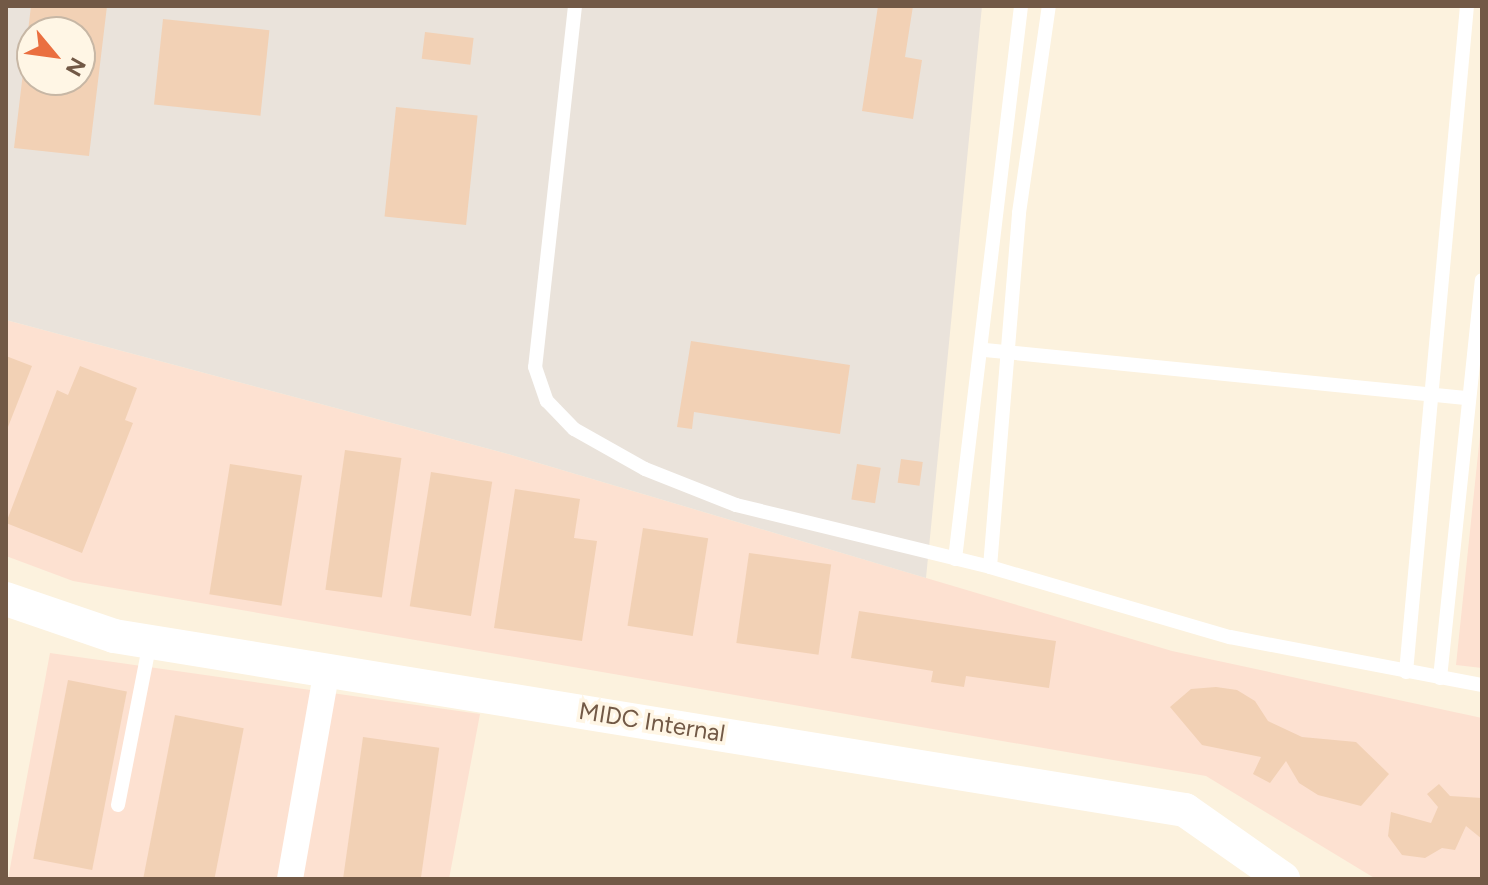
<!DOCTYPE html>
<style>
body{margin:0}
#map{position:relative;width:1488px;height:885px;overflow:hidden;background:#fcf2de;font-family:Figtree,sans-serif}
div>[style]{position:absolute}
.commercial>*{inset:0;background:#fde1d1}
.industrial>*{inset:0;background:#eae3db}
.building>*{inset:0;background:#f2d1b5;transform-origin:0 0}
.service>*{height:14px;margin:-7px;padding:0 7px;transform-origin:7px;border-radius:7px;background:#fff}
.minor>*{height:26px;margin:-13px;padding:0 13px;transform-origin:13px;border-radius:13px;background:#fff}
.tertiary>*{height:34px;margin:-17px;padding:0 17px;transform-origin:17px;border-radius:17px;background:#fff}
span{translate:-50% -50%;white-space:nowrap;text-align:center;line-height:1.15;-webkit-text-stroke:7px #fff6e5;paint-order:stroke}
.street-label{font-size:24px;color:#725946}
.frame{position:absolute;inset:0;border:8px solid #725946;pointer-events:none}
.north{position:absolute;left:16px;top:16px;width:80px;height:80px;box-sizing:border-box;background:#fff6e5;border:2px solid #c7b7a5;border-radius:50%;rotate:119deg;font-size:22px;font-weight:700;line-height:32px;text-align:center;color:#725946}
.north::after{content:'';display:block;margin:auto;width:28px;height:36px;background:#ea6f40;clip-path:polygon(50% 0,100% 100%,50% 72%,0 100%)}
</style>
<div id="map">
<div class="commercial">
<div style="clip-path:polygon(6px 320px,508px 454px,1172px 651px,1482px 718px,1482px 879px,1376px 879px,1206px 776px,73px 581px,6px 556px)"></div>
<div style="clip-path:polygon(1482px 416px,1482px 668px,1456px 665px)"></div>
<div style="clip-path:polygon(50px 653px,480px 714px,449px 879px,8px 879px)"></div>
</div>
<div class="industrial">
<div style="clip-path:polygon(evenodd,6px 6px,982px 6px,926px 578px,508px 454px,6px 320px,6px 6px,32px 32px,80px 32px,80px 80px,32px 80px,32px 32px)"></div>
</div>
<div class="building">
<div style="clip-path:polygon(evenodd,31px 6px,107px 6px,89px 156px,14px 148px,31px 6px,32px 32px,80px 32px,80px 80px,32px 80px,32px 32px)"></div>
<div style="clip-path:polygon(878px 6px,913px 6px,905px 57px,922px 60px,913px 119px,862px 111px)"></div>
<div style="left:163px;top:19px;width:107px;height:86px;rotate:6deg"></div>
<div style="left:425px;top:32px;width:49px;height:27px;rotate:7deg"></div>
<div style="left:396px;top:107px;width:82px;height:110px;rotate:6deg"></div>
<div style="clip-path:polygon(691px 341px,850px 365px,840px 434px,694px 412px,692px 429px,677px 427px)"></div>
<div style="clip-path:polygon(6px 356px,32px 366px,6px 432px)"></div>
<div style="clip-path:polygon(80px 366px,137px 388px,125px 420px,133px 423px,82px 553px,6px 523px,57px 390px,68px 395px)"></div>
<div style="left:345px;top:450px;width:57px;height:141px;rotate:8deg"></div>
<div style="left:901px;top:459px;width:22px;height:24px;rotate:8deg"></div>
<div style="left:230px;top:464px;width:73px;height:132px;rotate:9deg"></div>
<div style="left:857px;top:464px;width:24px;height:36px;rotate:9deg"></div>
<div style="left:431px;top:472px;width:62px;height:136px;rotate:9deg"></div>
<div style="clip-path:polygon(515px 489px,580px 499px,574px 538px,597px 541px,582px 641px,494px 628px)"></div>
<div style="left:643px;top:528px;width:66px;height:99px;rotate:9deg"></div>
<div style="left:749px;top:553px;width:83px;height:91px;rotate:8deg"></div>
<div style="clip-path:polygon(859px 611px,1056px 641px,1049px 688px,966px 676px,964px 687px,931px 682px,933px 671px,851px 658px)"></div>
<div style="left:68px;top:680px;width:60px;height:182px;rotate:11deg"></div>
<div style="clip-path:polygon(1216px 687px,1237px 690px,1255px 701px,1268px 721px,1302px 737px,1356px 742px,1389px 774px,1361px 806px,1318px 795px,1299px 783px,1286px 761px,1270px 783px,1253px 774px,1261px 757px,1202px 745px,1170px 707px,1191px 689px)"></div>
<div style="left:175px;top:715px;width:70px;height:167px;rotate:11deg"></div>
<div style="left:363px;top:737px;width:77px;height:144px;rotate:8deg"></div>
<div style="clip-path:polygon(1439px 784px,1450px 796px,1482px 798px,1482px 839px,1466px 826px,1455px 850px,1442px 848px,1425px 858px,1402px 855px,1388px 836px,1391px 812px,1431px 823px,1438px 807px,1427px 794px)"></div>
</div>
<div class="service">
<div style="left:575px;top:6px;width:363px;rotate:96.3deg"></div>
<div style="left:535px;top:367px;width:36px;rotate:71deg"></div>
<div style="left:547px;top:401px;width:39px;rotate:46deg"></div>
<div style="left:574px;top:429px;width:81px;rotate:29.4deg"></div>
<div style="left:645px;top:469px;width:98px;rotate:21.6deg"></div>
<div style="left:736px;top:505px;width:261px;rotate:13.7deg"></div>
<div style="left:990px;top:567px;width:250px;rotate:16.3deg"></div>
<div style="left:1230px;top:637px;width:257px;rotate:10.8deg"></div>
<div style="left:985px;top:350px;width:483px;rotate:5.7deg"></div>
<div style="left:955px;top:559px;width:557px;rotate:-83.19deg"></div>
<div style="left:990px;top:567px;width:355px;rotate:-85.3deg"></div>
<div style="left:1019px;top:213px;width:209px;rotate:-81.8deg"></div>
<div style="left:1406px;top:672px;width:669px;rotate:-84.77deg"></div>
<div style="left:1440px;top:678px;width:400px;rotate:-84deg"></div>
<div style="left:118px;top:805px;width:166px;rotate:-78.9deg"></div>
</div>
<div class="minor">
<div style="left:290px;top:879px;width:212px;rotate:-80deg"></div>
</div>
<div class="tertiary">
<div style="left:6px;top:599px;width:114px;rotate:18.9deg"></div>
<div style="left:114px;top:636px;width:1085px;rotate:9.23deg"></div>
<div style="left:1185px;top:810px;width:120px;rotate:35.1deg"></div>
</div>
<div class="street-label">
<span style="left:652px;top:722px;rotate:9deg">MIDC Internal</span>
</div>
<div class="frame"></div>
<div class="north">N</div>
</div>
